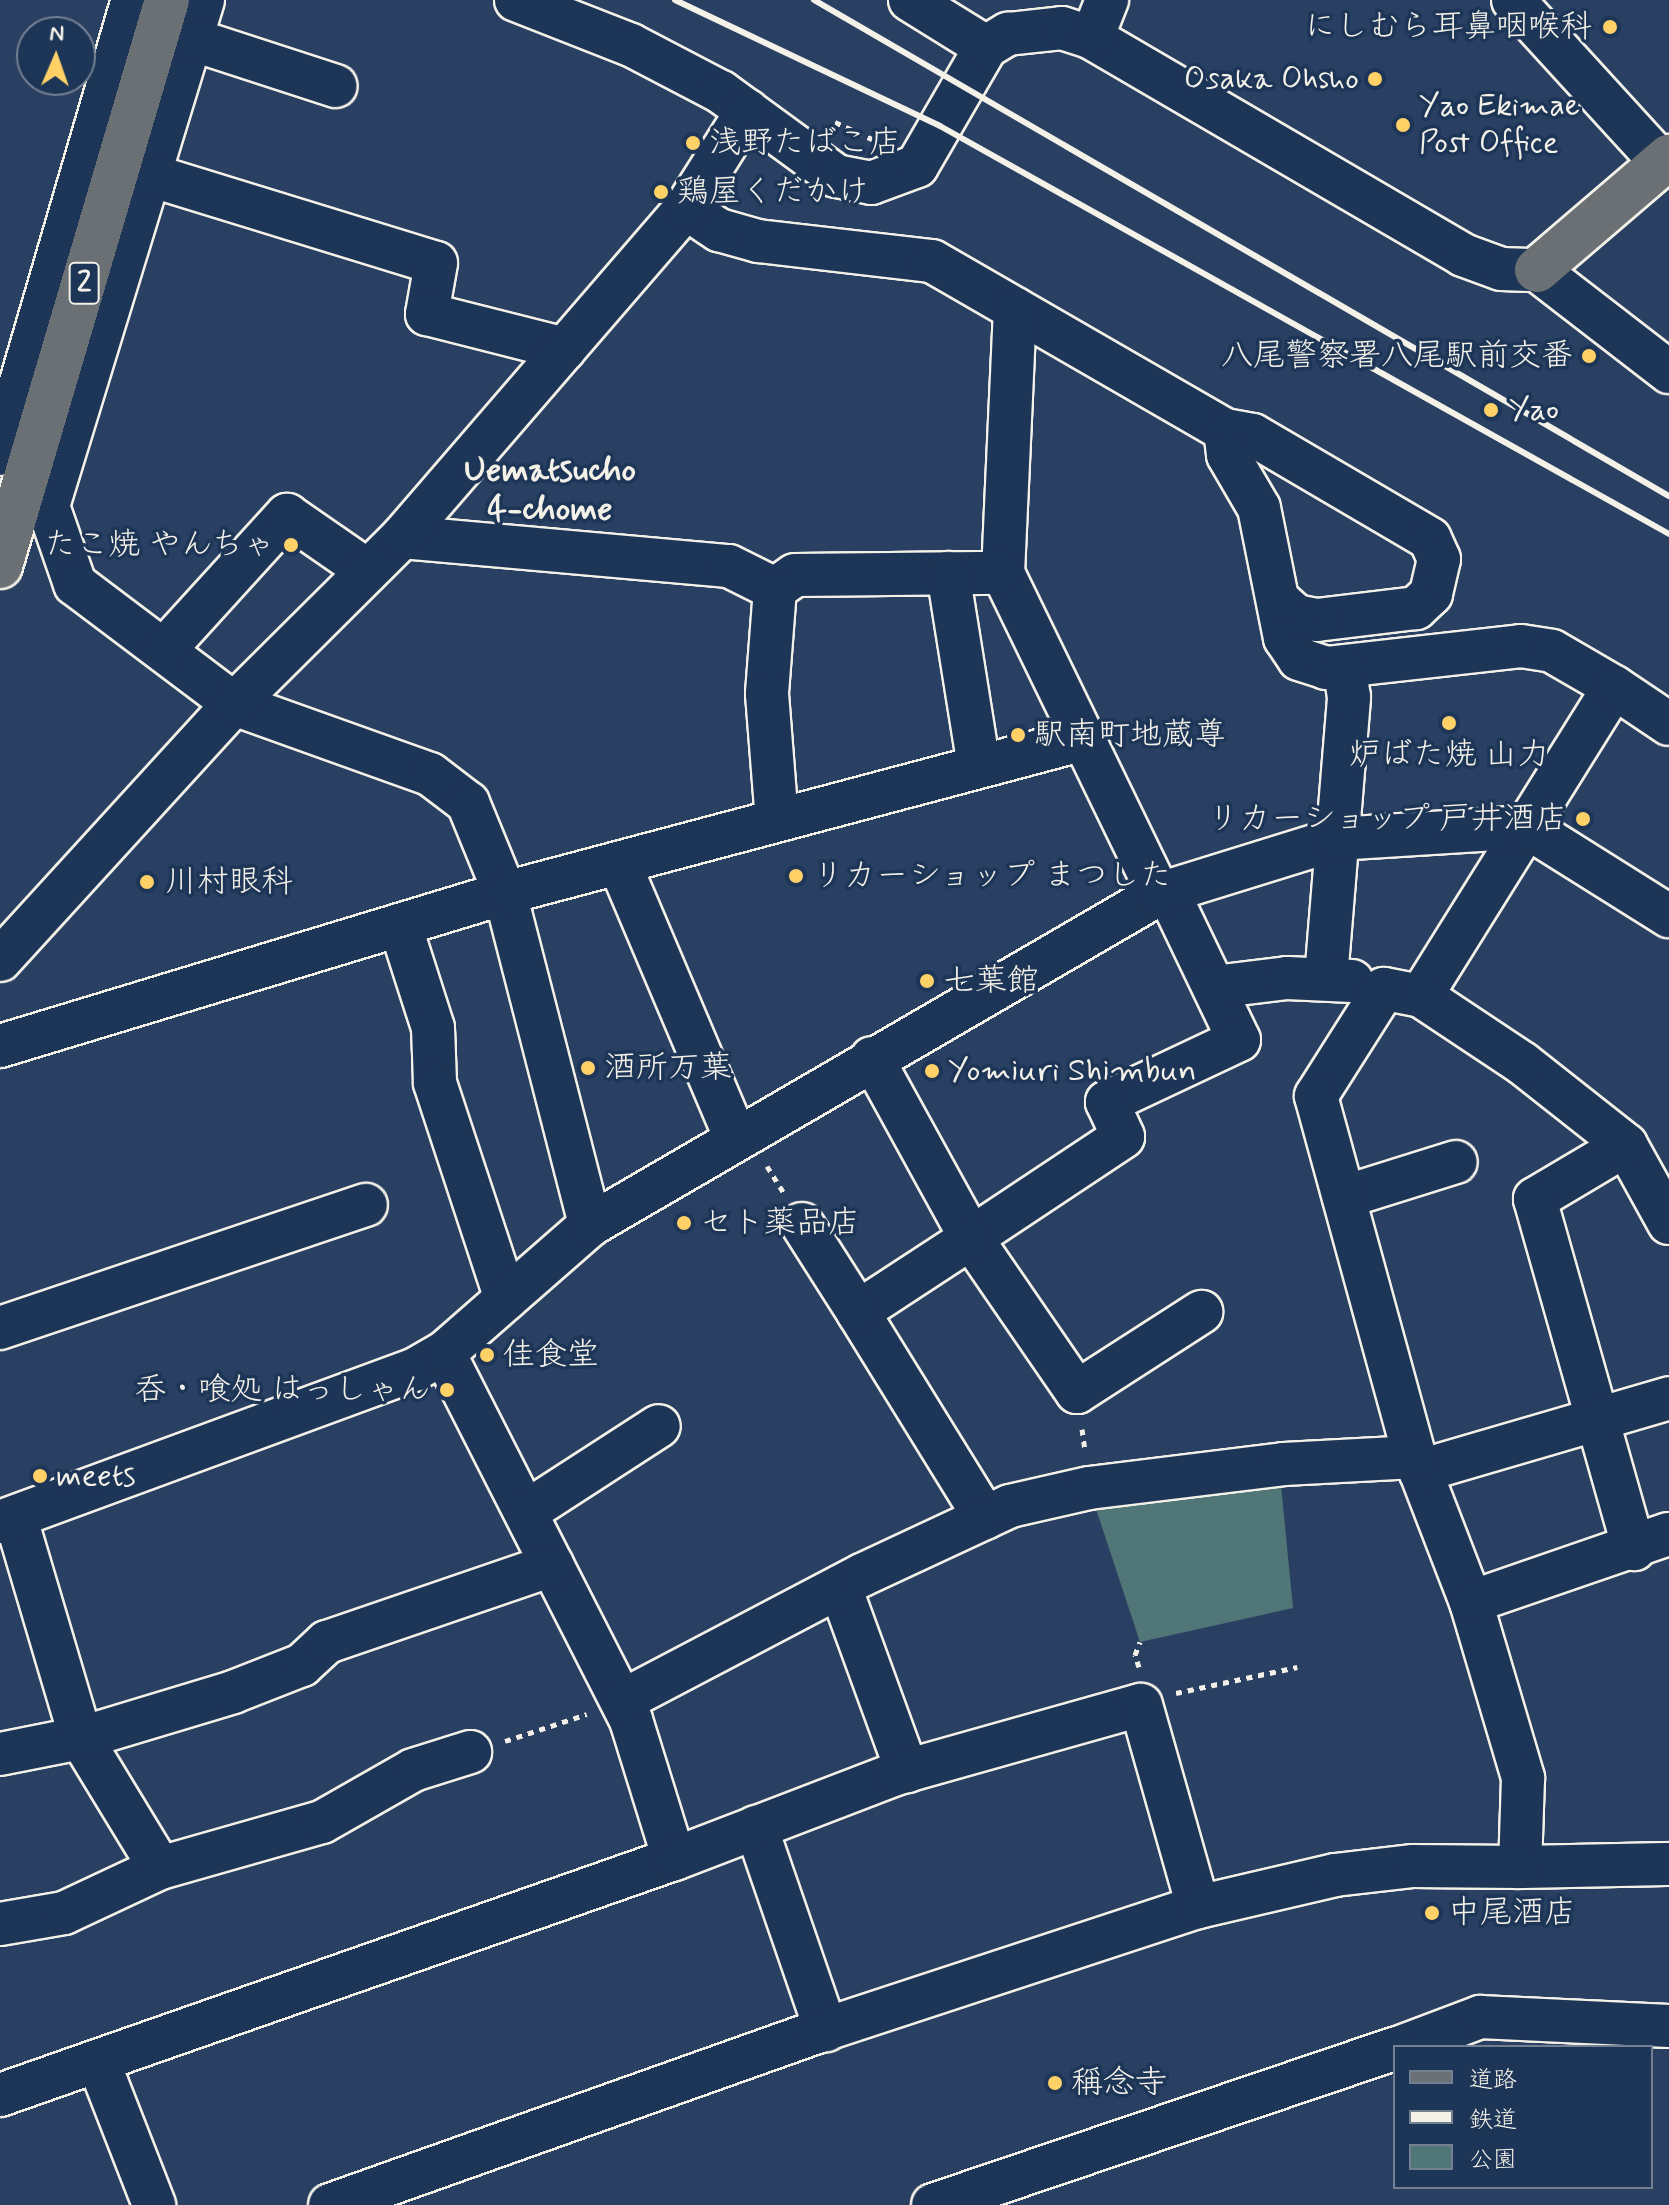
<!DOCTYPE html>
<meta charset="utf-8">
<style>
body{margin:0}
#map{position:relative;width:1669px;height:2205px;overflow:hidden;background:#2a4063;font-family:Mynerve,"Klee One",sans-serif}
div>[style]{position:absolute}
.green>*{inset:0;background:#517678}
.path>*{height:5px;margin-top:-2.5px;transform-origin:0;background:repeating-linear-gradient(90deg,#f4f1e8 0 6px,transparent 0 12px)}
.roads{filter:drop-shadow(2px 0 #f4f1e8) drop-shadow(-2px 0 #f4f1e8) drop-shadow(0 2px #f4f1e8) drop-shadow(0 -2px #f4f1e8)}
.minor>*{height:42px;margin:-21px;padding:0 21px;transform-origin:21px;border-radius:21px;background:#1d3557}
.major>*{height:44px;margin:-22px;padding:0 22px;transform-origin:22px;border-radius:22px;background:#6b7074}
.rail>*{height:6px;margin:-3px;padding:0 3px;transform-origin:3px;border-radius:3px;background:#f4f1e8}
.dots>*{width:22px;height:22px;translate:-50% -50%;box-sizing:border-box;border:4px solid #1d3557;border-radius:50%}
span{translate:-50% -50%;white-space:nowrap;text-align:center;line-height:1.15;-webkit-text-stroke:7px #1d3557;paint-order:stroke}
.shield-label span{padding:2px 6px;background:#1d3557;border:2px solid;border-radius:6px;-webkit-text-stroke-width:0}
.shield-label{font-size:30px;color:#f4f1e8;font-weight:700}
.poi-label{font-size:32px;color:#f4f1e8}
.right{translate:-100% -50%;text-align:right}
.left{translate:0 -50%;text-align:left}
.neighbourhood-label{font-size:34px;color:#f4f1e8;font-weight:700}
.legend{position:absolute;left:1393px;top:2045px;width:260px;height:144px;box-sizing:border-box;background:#1d3557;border:2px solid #738091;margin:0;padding:10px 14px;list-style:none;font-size:24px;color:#f4f1e8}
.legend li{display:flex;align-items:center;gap:16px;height:40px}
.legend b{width:40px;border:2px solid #738091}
.north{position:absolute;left:16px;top:16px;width:80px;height:80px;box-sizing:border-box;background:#1d3557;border:2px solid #738091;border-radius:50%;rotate:2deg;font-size:22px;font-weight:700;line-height:32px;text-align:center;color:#f4f1e8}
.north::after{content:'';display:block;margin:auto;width:28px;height:36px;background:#ffd166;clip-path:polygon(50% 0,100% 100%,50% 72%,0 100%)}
</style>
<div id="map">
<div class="green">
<div style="clip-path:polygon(1281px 1485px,1293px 1608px,1140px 1642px,1096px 1509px)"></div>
</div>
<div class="path">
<div style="left:835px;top:122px;width:41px;rotate:24.7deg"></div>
<div style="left:767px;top:1166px;width:31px;rotate:58deg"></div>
<div style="left:1082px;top:1429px;width:22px;rotate:82deg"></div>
<div style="left:1139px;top:1667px;width:13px;rotate:-108deg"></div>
<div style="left:1135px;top:1655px;width:14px;rotate:-69deg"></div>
<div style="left:1176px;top:1693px;width:124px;rotate:-12.1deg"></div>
<div style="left:505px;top:1741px;width:86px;rotate:-18.2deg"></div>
</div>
<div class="roads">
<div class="minor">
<div style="left:203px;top:0;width:529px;rotate:107.03deg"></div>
<div style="left:48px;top:506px;width:83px;rotate:70.9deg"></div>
<div style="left:75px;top:584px;width:199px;rotate:37deg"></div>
<div style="left:234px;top:704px;width:208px;rotate:19.7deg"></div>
<div style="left:430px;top:774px;width:48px;rotate:37.3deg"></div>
<div style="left:468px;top:803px;width:97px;rotate:67.7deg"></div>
<div style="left:505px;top:893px;width:343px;rotate:75.6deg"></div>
<div style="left:516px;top:0;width:123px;rotate:21.4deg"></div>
<div style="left:631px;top:45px;width:102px;rotate:27.6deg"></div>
<div style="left:721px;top:92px;width:142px;rotate:36.1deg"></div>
<div style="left:836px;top:176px;width:36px;rotate:11deg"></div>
<div style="left:871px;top:183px;width:49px;rotate:-20.3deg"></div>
<div style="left:917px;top:166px;width:138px;rotate:-59.9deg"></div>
<div style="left:986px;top:47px;width:26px;rotate:-31deg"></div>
<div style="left:1008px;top:34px;width:54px;rotate:-6.3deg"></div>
<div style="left:1062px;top:28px;width:32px;rotate:18deg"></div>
<div style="left:1092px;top:38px;width:430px;rotate:30.3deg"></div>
<div style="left:1463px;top:255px;width:40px;rotate:20.2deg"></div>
<div style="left:1501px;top:269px;width:36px;rotate:2deg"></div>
<div style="left:1537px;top:270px;width:167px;rotate:37.7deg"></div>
<div style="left:910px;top:0;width:89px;rotate:31.7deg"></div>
<div style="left:1513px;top:0;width:221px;rotate:47.6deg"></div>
<div style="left:1092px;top:38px;width:41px;rotate:-68.5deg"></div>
<div style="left:191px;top:39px;width:152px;rotate:18deg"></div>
<div style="left:150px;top:175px;width:299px;rotate:17.1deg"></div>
<div style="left:436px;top:263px;width:52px;rotate:100deg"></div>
<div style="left:427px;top:314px;width:142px;rotate:14.2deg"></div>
<div style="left:686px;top:208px;width:40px;rotate:34deg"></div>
<div style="left:719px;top:230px;width:41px;rotate:15.8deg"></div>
<div style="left:758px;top:241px;width:175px;rotate:6.6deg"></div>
<div style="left:932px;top:261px;width:338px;rotate:30deg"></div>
<div style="left:1225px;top:430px;width:28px;rotate:10deg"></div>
<div style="left:1253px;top:435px;width:205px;rotate:30.4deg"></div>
<div style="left:1430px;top:539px;width:22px;rotate:66deg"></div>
<div style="left:1439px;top:559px;width:36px;rotate:103deg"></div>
<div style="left:1431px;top:594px;width:21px;rotate:137deg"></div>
<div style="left:1416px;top:608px;width:100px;rotate:173.1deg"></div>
<div style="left:1317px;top:620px;width:21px;rotate:-169deg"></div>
<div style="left:1296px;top:616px;width:24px;rotate:-138deg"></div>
<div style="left:1015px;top:309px;width:264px;rotate:92.6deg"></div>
<div style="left:1003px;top:573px;width:357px;rotate:64.1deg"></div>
<div style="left:1225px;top:430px;width:25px;rotate:83deg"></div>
<div style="left:1228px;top:455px;width:61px;rotate:59.7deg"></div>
<div style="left:1259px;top:508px;width:133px;rotate:78.7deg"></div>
<div style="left:1285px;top:638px;width:25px;rotate:56deg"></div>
<div style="left:1299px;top:659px;width:28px;rotate:18deg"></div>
<div style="left:1326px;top:668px;width:196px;rotate:-6.4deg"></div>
<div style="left:1521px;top:646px;width:31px;rotate:9deg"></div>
<div style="left:1552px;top:651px;width:72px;rotate:30.1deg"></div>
<div style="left:0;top:454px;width:473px;rotate:-73.7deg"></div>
<div style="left:402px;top:537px;width:328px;rotate:5.1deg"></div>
<div style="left:729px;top:566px;width:51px;rotate:26.6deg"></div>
<div style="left:775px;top:589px;width:24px;rotate:-35deg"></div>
<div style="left:795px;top:575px;width:208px;rotate:-0.6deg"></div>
<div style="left:948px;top:573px;width:195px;rotate:80.9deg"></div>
<div style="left:775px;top:589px;width:105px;rotate:94.4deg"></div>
<div style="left:767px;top:694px;width:126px;rotate:85.5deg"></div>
<div style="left:164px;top:650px;width:183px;rotate:-47.7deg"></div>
<div style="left:287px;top:515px;width:98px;rotate:34.7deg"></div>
<div style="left:619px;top:863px;width:300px;rotate:67deg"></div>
<div style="left:1168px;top:892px;width:164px;rotate:64.4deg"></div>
<div style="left:1239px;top:1040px;width:146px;rotate:154.8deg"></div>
<div style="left:1107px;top:1102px;width:38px;rotate:65deg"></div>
<div style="left:1123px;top:1137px;width:182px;rotate:146.4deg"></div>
<div style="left:971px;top:1238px;width:187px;rotate:55.5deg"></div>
<div style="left:1077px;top:1392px;width:148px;rotate:-32.8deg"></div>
<div style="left:400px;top:925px;width:108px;rotate:72.2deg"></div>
<div style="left:433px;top:1028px;width:55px;rotate:87.9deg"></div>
<div style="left:435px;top:1083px;width:227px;rotate:71.8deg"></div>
<div style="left:0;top:960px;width:347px;rotate:-47.6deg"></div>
<div style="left:234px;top:704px;width:237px;rotate:-44.8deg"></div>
<div style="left:402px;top:537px;width:435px;rotate:-49.2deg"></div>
<div style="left:686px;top:208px;width:115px;rotate:-57.8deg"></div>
<div style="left:1326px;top:978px;width:282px;rotate:-85.3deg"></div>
<div style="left:1349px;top:697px;width:31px;rotate:-99deg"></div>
<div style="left:1214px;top:987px;width:74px;rotate:-7deg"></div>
<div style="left:1287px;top:978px;width:65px;rotate:2.6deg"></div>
<div style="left:1421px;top:996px;width:364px;rotate:-58deg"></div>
<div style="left:1614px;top:687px;width:66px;rotate:33.9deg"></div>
<div style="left:0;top:1046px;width:528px;rotate:-16.86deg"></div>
<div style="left:505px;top:893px;width:599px;rotate:-14.89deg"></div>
<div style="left:872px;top:1058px;width:205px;rotate:61.2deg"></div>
<div style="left:971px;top:1238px;width:135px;rotate:146.8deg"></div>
<div style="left:858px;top:1312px;width:242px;rotate:58.3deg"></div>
<div style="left:1626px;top:1145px;width:106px;rotate:149.3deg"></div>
<div style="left:1535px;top:1199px;width:364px;rotate:74.2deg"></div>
<div style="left:1344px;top:1197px;width:117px;rotate:-17.4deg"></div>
<div style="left:1669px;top:1223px;width:89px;rotate:-118.9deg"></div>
<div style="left:1626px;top:1145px;width:132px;rotate:-141.7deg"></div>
<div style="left:1522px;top:1063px;width:121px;rotate:-146.4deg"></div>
<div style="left:1421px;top:996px;width:38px;rotate:-169deg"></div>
<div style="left:1384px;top:989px;width:127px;rotate:122.4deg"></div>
<div style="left:1316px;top:1096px;width:374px;rotate:74.7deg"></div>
<div style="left:1415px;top:1457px;width:155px;rotate:68.9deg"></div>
<div style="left:1471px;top:1602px;width:184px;rotate:73.5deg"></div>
<div style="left:1523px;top:1778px;width:89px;rotate:91.9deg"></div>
<div style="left:1520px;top:1867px;width:149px;rotate:-1.2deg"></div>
<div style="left:802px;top:1224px;width:104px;rotate:57.5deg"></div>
<div style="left:0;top:1328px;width:386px;rotate:-18.6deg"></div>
<div style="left:444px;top:1353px;width:412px;rotate:63deg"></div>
<div style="left:631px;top:1720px;width:145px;rotate:72.8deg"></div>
<div style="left:1420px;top:1471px;width:259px;rotate:-16.3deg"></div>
<div style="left:526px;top:1512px;width:158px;rotate:-32.9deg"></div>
<div style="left:16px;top:1519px;width:228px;rotate:73.5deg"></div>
<div style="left:81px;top:1738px;width:152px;rotate:58.7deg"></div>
<div style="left:0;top:1522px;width:441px;rotate:-20.2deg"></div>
<div style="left:414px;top:1370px;width:34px;rotate:-30deg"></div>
<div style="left:444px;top:1353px;width:194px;rotate:-41.2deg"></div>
<div style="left:590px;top:1225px;width:658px;rotate:-30.19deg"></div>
<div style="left:1159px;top:894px;width:186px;rotate:-17.2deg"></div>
<div style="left:1337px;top:839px;width:190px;rotate:-3.6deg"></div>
<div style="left:1527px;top:827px;width:168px;rotate:32.1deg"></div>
<div style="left:840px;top:1587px;width:196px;rotate:70deg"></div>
<div style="left:1471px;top:1602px;width:209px;rotate:-19deg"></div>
<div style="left:622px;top:1701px;width:271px;rotate:-27.7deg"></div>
<div style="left:862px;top:1575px;width:163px;rotate:-25deg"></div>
<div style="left:1010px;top:1506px;width:81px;rotate:-12.8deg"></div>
<div style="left:1089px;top:1488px;width:196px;rotate:-7deg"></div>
<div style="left:1284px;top:1464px;width:131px;rotate:-3.1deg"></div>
<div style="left:0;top:1754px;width:83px;rotate:-11.2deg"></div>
<div style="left:81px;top:1738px;width:159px;rotate:-16.8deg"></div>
<div style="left:233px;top:1692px;width:74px;rotate:-21.4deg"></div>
<div style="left:302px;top:1665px;width:34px;rotate:-43deg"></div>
<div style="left:327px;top:1642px;width:238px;rotate:-18.9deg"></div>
<div style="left:756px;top:1827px;width:215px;rotate:71deg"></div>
<div style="left:0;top:1924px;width:65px;rotate:-9.8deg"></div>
<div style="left:64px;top:1913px;width:106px;rotate:-25.1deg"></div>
<div style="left:160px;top:1868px;width:168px;rotate:-15.9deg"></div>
<div style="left:322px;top:1822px;width:105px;rotate:-29.7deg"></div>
<div style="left:413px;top:1770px;width:60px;rotate:-17.5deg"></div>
<div style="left:1401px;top:2047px;width:85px;rotate:-20.8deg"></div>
<div style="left:1480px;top:2017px;width:189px;rotate:2.7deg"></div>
<div style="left:98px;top:2061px;width:155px;rotate:68.7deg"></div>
<div style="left:0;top:2095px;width:714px;rotate:-19.3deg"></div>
<div style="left:674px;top:1859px;width:237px;rotate:-21deg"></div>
<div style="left:895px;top:1774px;width:255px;rotate:-15.7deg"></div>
<div style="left:1141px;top:1705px;width:210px;rotate:74.2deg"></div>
<div style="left:330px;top:2205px;width:517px;rotate:-19.56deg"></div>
<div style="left:817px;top:2032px;width:401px;rotate:-18.2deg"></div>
<div style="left:1198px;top:1907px;width:141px;rotate:-13.1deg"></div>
<div style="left:1335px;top:1875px;width:79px;rotate:-6.6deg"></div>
<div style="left:1413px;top:1866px;width:107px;rotate:0.5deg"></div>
<div style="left:933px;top:2205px;width:488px;rotate:-18.7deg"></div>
</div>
<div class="major">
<div style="left:1537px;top:270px;width:174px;rotate:-40.6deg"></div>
<div style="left:0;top:566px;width:590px;rotate:-73.56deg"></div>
</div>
</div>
<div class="rail">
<div style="left:675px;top:0;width:293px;rotate:25.4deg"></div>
<div style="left:940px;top:126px;width:835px;rotate:29.23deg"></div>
<div style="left:814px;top:0;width:988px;rotate:30.12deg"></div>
</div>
<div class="dots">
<div style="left:1610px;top:27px;background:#ffd166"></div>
<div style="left:1375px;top:79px;background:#ffd166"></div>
<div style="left:1403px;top:125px;background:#ffd166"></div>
<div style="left:693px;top:143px;background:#ffd166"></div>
<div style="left:661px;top:192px;background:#ffd166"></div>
<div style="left:1589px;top:356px;background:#ffd166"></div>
<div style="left:1491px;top:410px;background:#ffd166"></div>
<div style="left:291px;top:545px;background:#ffd166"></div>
<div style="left:1449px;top:723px;background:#ffd166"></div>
<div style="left:1018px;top:735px;background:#ffd166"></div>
<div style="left:1583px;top:819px;background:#ffd166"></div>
<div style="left:796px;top:876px;background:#ffd166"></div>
<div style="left:147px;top:882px;background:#ffd166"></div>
<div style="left:927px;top:981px;background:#ffd166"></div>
<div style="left:588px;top:1068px;background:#ffd166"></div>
<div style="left:932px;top:1071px;background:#ffd166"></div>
<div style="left:684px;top:1223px;background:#ffd166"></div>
<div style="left:487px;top:1355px;background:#ffd166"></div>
<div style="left:447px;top:1390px;background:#ffd166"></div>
<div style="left:40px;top:1476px;background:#ffd166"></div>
<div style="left:1432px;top:1913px;background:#ffd166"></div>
<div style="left:1055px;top:2083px;background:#ffd166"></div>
</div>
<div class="shield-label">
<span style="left:84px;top:283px">2</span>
</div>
<div class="poi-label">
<span class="right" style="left:1592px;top:27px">にしむら耳鼻咽喉科</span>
<span class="right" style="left:1359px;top:79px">Osaka Ohsho</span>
<span class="left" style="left:1419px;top:125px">Yao Ekimae<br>Post Office</span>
<span class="left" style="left:709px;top:143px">浅野たばこ店</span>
<span class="left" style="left:677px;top:192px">鶏屋くだかけ</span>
<span class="right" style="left:1573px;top:356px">八尾警察署八尾駅前交番</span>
<span class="left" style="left:1509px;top:410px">Yao</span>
<span class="right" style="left:275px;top:545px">たこ焼 やんちゃ</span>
<span class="left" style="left:1034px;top:735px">駅南町地蔵尊</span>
<span style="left:1449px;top:755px">炉ばた焼 山力</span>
<span class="right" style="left:1567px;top:819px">リカーショップ 戸井酒店</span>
<span class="left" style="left:812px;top:876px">リカーショップ まつした</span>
<span class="left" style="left:165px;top:882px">川村眼科</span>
<span class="left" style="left:943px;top:981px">七葉館</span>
<span class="left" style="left:604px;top:1068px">酒所万葉</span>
<span class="left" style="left:948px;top:1071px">Yomiuri Shimbun</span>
<span class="left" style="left:700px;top:1223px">セト薬品店</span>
<span class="left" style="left:503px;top:1355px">佳食堂</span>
<span class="right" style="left:431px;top:1390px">呑・喰処 はっしゃん</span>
<span class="left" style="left:56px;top:1476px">meets</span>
<span class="left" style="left:1448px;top:1913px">中尾酒店</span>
<span class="left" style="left:1071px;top:2083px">稱念寺</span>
</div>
<div class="neighbourhood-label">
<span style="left:550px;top:490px">Uematsucho<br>4-chome</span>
</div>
<ul class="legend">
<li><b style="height:10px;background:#6b7074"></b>道路</li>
<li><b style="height:10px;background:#f4f1e8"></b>鉄道</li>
<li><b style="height:22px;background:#517678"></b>公園</li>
</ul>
<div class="north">N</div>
</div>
